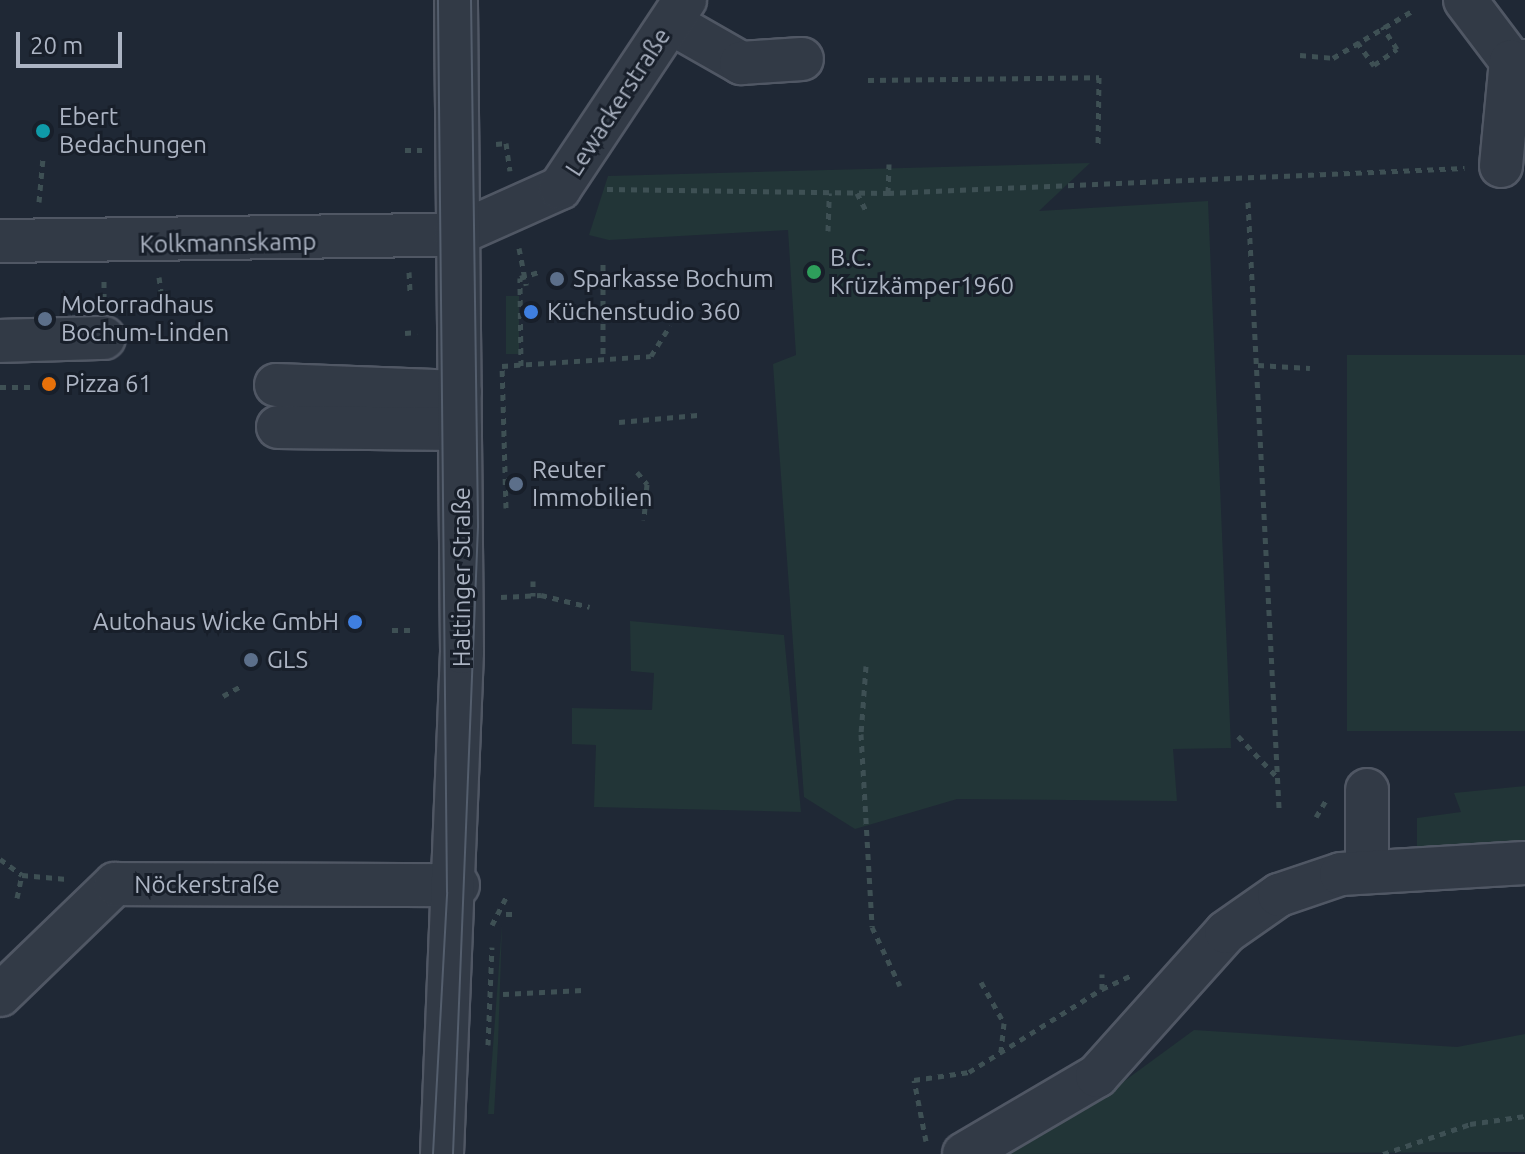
<!DOCTYPE html>
<meta charset="utf-8">
<style>
body{margin:0}
#map{position:relative;width:1525px;height:1154px;overflow:hidden;background:#1f2835;font-family:Ubuntu,sans-serif}
div>[style]{position:absolute}
.green>*{inset:0;background:#223537;transform-origin:0 0}
.path>*{height:5px;margin-top:-2.5px;transform-origin:0;background:repeating-linear-gradient(90deg,#3e5054 0 6px,transparent 0 12px)}
.roads{filter:drop-shadow(2px 0 #505764) drop-shadow(-2px 0 #505764) drop-shadow(0 2px #505764) drop-shadow(0 -2px #505764)}
.minor>*{height:42px;margin:-21px;padding:0 21px;transform-origin:21px;border-radius:21px;background:#323a46}
.tram>*{height:2px;margin:-1px;padding:0 1px;transform-origin:1px;border-radius:1px;background:#545e6d}
.dots>*{width:22px;height:22px;translate:-50% -50%;box-sizing:border-box;border:4px solid #181f2a;border-radius:50%}
span{translate:-50% -50%;white-space:nowrap;text-align:center;line-height:1.15;-webkit-text-stroke:6px #181f2a;paint-order:stroke}
.street-label{font-size:24px;color:#acb4c3}
.poi-label{font-size:24px;color:#acb4c3}
.left{translate:0 -50%;text-align:left}
.right{translate:-100% -50%;text-align:right}
.scale{position:absolute;left:16px;top:32px;width:106px;height:36px;box-sizing:border-box;border:4px solid #acb4c3;border-top:0;padding-left:10px;font-size:24px;line-height:28px;white-space:nowrap;color:#acb4c3;-webkit-text-stroke:6px #181f2a;paint-order:stroke}
</style>
<div id="map">
<div class="green">
<div style="clip-path:polygon(1090px 163px,1039px 211px,1208px 201px,1231px 748px,1173px 749px,1177px 801px,957px 799px,855px 829px,804px 797px,773px 364px,796px 355px,788px 230px,609px 240px,589px 235px,608px 176px)"></div>
<div style="left:506px;top:296px;width:13px;height:58px"></div>
<div style="left:1525px;top:355px;width:376px;height:178px;rotate:90deg"></div>
<div style="clip-path:polygon(630px 621px,784px 635px,801px 812px,594px 807px,596px 745px,572px 744px,572px 708px,652px 710px,654px 673px,631px 671px)"></div>
<div style="clip-path:polygon(1525px 786px,1525px 840px,1417px 850px,1417px 818px,1461px 812px,1454px 793px)"></div>
<div style="clip-path:polygon(502px 925px,498px 1044px,494px 1114px,488px 1114px)"></div>
<div style="clip-path:polygon(1194px 1030px,1457px 1047px,1525px 1034px,1525px 1152px,1000px 1154px,1082px 1112px)"></div>
</div>
<div class="path">
<div style="left:1357px;top:42px;width:29px;rotate:54deg"></div>
<div style="left:1374px;top:65px;width:28px;rotate:-35deg"></div>
<div style="left:1397px;top:49px;width:27px;rotate:-123deg"></div>
<div style="left:1300px;top:55px;width:33px;rotate:5deg"></div>
<div style="left:1333px;top:58px;width:94px;rotate:-30.7deg"></div>
<div style="left:868px;top:80px;width:231px;rotate:-0.7deg"></div>
<div style="left:1099px;top:77px;width:68px;rotate:90.8deg"></div>
<div style="left:496px;top:144px;width:10px;rotate:-6deg"></div>
<div style="left:506px;top:143px;width:28px;rotate:82deg"></div>
<div style="left:405px;top:150px;width:17px"></div>
<div style="left:607px;top:189px;width:281px;rotate:0.8deg"></div>
<div style="left:888px;top:193px;width:577px;rotate:-2.49deg"></div>
<div style="left:857px;top:193px;width:22px;rotate:63deg"></div>
<div style="left:888px;top:193px;width:29px;rotate:-88deg"></div>
<div style="left:39px;top:202px;width:44px;rotate:-84.8deg"></div>
<div style="left:1248px;top:202px;width:607px;rotate:87.07deg"></div>
<div style="left:828px;top:231px;width:38px;rotate:-88deg"></div>
<div style="left:519px;top:248px;width:38px;rotate:79deg"></div>
<div style="left:409px;top:272px;width:19px;rotate:87deg"></div>
<div style="left:159px;top:277px;width:15px;rotate:82deg"></div>
<div style="left:104px;top:300px;width:22px;rotate:-90deg"></div>
<div style="left:405px;top:333px;width:12px;rotate:-5deg"></div>
<div style="left:603px;top:354px;width:92px;rotate:-90deg"></div>
<div style="left:1258px;top:365px;width:52px;rotate:3.3deg"></div>
<div style="left:521px;top:366px;width:88px;rotate:-90.7deg"></div>
<div style="left:520px;top:278px;width:19px;rotate:-18deg"></div>
<div style="left:0;top:387px;width:34px"></div>
<div style="left:619px;top:422px;width:79px;rotate:-5.1deg"></div>
<div style="left:637px;top:472px;width:16px;rotate:50deg"></div>
<div style="left:647px;top:484px;width:36px;rotate:95deg"></div>
<div style="left:506px;top:508px;width:142px;rotate:-91.6deg"></div>
<div style="left:502px;top:366px;width:149px;rotate:-3.8deg"></div>
<div style="left:651px;top:356px;width:36px;rotate:-58deg"></div>
<div style="left:533px;top:581px;width:15px;rotate:90deg"></div>
<div style="left:501px;top:597px;width:40px;rotate:-2.9deg"></div>
<div style="left:541px;top:595px;width:50px;rotate:13.8deg"></div>
<div style="left:392px;top:630px;width:21px"></div>
<div style="left:866px;top:666px;width:68px;rotate:94.2deg"></div>
<div style="left:861px;top:734px;width:193px;rotate:86.7deg"></div>
<div style="left:872px;top:927px;width:65px;rotate:64.6deg"></div>
<div style="left:223px;top:696px;width:21px;rotate:-29deg"></div>
<div style="left:1238px;top:736px;width:57px;rotate:46.4deg"></div>
<div style="left:1316px;top:817px;width:23px;rotate:-59deg"></div>
<div style="left:0;top:859px;width:27px;rotate:36deg"></div>
<div style="left:22px;top:875px;width:45px;rotate:5.1deg"></div>
<div style="left:17px;top:898px;width:24px;rotate:-78deg"></div>
<div style="left:506px;top:914px;width:10px"></div>
<div style="left:492px;top:925px;width:31px;rotate:-63deg"></div>
<div style="left:981px;top:982px;width:47px;rotate:60.7deg"></div>
<div style="left:1004px;top:1023px;width:28px;rotate:96deg"></div>
<div style="left:1102px;top:989px;width:33px;rotate:-25deg"></div>
<div style="left:503px;top:994px;width:80px;rotate:-2.9deg"></div>
<div style="left:488px;top:1045px;width:98px;rotate:-87.7deg"></div>
<div style="left:926px;top:1141px;width:62px;rotate:-101.1deg"></div>
<div style="left:914px;top:1080px;width:56px;rotate:-8.3deg"></div>
<div style="left:969px;top:1072px;width:157px;rotate:-32deg"></div>
<div style="left:1102px;top:989px;width:15px;rotate:-90deg"></div>
<div style="left:1383px;top:1154px;width:92px;rotate:-19deg"></div>
<div style="left:1470px;top:1124px;width:56px;rotate:-8.3deg"></div>
</div>
<div class="roads">
<div class="minor">
<div style="left:1465px;top:0;width:76px;rotate:53deg"></div>
<div style="left:1511px;top:61px;width:14px"></div>
<div style="left:671px;top:23px;width:81px;rotate:29.7deg"></div>
<div style="left:741px;top:63px;width:61px;rotate:-3.8deg"></div>
<div style="left:1501px;top:166px;width:105px;rotate:-84.6deg"></div>
<div style="left:0;top:241px;width:455px;rotate:-0.8deg"></div>
<div style="left:455px;top:235px;width:115px;rotate:-24.1deg"></div>
<div style="left:560px;top:188px;width:226px;rotate:-56.4deg"></div>
<div style="left:0;top:341px;width:104px;rotate:-1.7deg"></div>
<div style="left:276px;top:385px;width:184px;rotate:2.2deg"></div>
<div style="left:278px;top:427px;width:182px;rotate:0.6deg"></div>
<div style="left:1367px;top:872px;width:82px;rotate:-90deg"></div>
<div style="left:0;top:995px;width:160px;rotate:-44deg"></div>
<div style="left:115px;top:884px;width:343px;rotate:0.2deg"></div>
<div style="left:442px;top:1154px;width:502px;rotate:-87.72deg"></div>
<div style="left:462px;top:652px;width:652px;rotate:-90.53deg"></div>
<div style="left:964px;top:1154px;width:154px;rotate:-30.4deg"></div>
<div style="left:1097px;top:1076px;width:193px;rotate:-48.1deg"></div>
<div style="left:1226px;top:932px;width:65px;rotate:-34.9deg"></div>
<div style="left:1279px;top:895px;width:65px;rotate:-18.7deg"></div>
<div style="left:1341px;top:874px;width:184px;rotate:-3.4deg"></div>
</div>
</div>
<div class="tram">
<div style="left:433px;top:1154px;width:262px;rotate:-86.9deg"></div>
<div style="left:447px;top:892px;width:892px;rotate:-90.58deg"></div>
<div style="left:453px;top:1154px;width:627px;rotate:-87.72deg"></div>
<div style="left:478px;top:527px;width:527px;rotate:-90.76deg"></div>
</div>
<div class="dots">
<div style="left:43px;top:131px;background:#0f9aa8"></div>
<div style="left:814px;top:272px;background:#2e9e5b"></div>
<div style="left:557px;top:279px;background:#5c6f8a"></div>
<div style="left:531px;top:312px;background:#3f7fe0"></div>
<div style="left:45px;top:319px;background:#5c6f8a"></div>
<div style="left:49px;top:384px;background:#e8710a"></div>
<div style="left:516px;top:484px;background:#5c6f8a"></div>
<div style="left:355px;top:622px;background:#3f7fe0"></div>
<div style="left:251px;top:660px;background:#5c6f8a"></div>
</div>
<div class="street-label">
<span style="left:618px;top:102px;rotate:-57deg">Lewackerstraße</span>
<span style="left:228px;top:243px;rotate:-1deg">Kolkmannskamp</span>
<span style="left:462px;top:577px;rotate:-90deg">Hattinger Straße</span>
<span style="left:207px;top:885px">Nöckerstraße</span>
</div>
<div class="poi-label">
<span class="left" style="left:59px;top:131px">Ebert<br>Bedachungen</span>
<span class="left" style="left:830px;top:272px">B.C.<br>Krüzkämper1960</span>
<span class="left" style="left:573px;top:279px">Sparkasse Bochum</span>
<span class="left" style="left:61px;top:319px">Motorradhaus<br>Bochum-Linden</span>
<span class="left" style="left:547px;top:312px">Küchenstudio 360</span>
<span class="left" style="left:65px;top:384px">Pizza 61</span>
<span class="left" style="left:532px;top:484px">Reuter<br>Immobilien</span>
<span class="right" style="left:339px;top:622px">Autohaus Wicke GmbH</span>
<span class="left" style="left:267px;top:660px">GLS</span>
</div>
<div class="scale">20 m</div>
</div>
